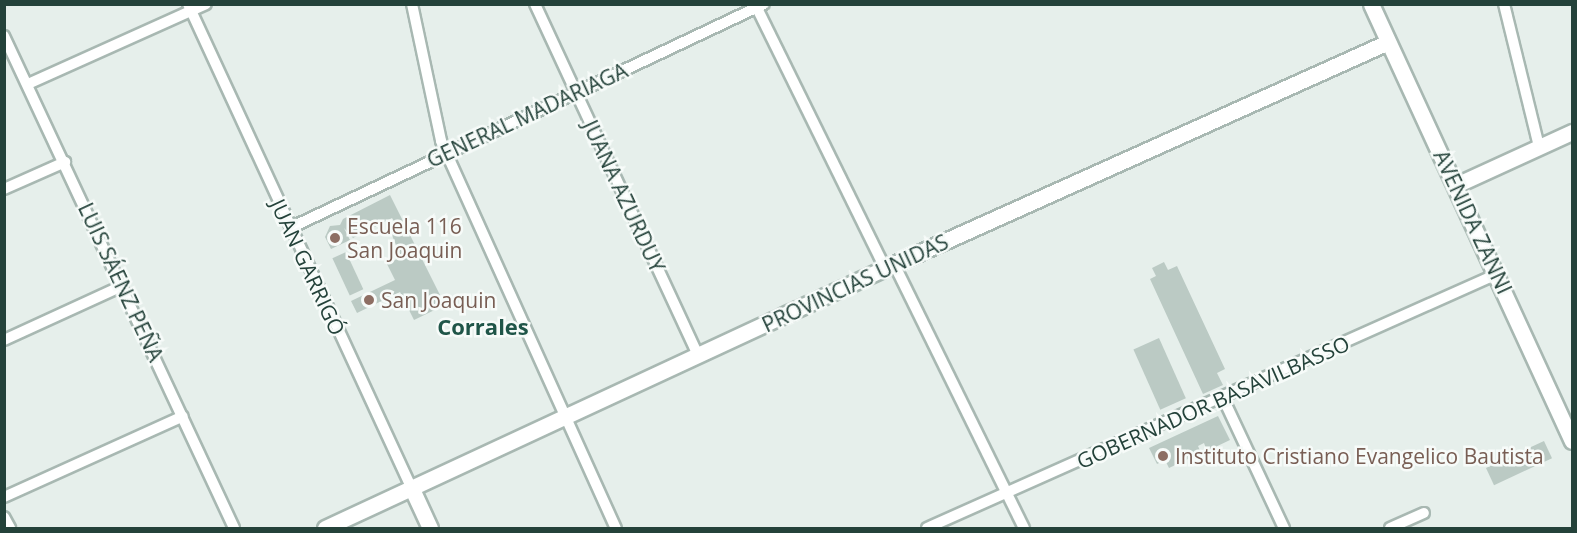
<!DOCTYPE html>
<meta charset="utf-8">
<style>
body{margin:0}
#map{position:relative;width:1577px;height:533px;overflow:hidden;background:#e6efeb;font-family:"Open Sans",sans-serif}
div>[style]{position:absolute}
.building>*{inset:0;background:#bbcac4;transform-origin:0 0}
.roads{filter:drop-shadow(2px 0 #a8b8b2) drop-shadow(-2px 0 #a8b8b2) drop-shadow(0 2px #a8b8b2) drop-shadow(0 -2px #a8b8b2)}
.street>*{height:10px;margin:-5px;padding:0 5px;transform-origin:5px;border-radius:5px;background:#fff}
.secondary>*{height:15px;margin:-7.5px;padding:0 7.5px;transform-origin:7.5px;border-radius:7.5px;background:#fff}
.dots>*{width:16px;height:16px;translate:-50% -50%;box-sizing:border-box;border:3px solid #f7fbf9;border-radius:50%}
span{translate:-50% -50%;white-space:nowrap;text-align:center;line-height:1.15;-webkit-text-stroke:5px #f7fbf9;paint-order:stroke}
.street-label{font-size:21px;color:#24423a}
.education-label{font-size:21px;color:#785e54}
.left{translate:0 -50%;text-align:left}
.neighbourhood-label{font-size:22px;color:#1f5548;font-weight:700}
.frame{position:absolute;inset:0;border:6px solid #24423a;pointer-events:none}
</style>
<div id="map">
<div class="building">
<div style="clip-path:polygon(390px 195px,445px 305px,414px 320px,400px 292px,357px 313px,351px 301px,395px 280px,387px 264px,401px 257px,389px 228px,395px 223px,392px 218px,353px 238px,344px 228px,350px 240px,331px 249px,325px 237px,330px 226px,340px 225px,343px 219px)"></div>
<div style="left:346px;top:252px;width:41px;height:15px;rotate:65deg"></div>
<div style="clip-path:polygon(1164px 262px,1168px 270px,1177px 266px,1225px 369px,1217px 373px,1223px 385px,1203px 394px,1150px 279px,1156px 276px,1152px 268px)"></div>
<div style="left:1159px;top:338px;width:66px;height:28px;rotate:66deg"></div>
<div style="clip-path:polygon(1218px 416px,1230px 440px,1207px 451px,1204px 443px,1198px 446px,1201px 453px,1169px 468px,1165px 460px,1157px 464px,1149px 448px)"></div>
<div style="left:1544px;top:441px;width:19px;height:64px;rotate:65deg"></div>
</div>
<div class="roads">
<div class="street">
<div style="left:188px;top:4px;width:534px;rotate:65.21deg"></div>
<div style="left:412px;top:4px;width:140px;rotate:78deg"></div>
<div style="left:441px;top:141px;width:425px;rotate:65.7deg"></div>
<div style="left:535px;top:4px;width:387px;rotate:65.1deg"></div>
<div style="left:755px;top:4px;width:294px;rotate:63.8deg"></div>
<div style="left:1504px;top:4px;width:147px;rotate:76.2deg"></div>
<div style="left:4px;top:36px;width:543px;rotate:64.94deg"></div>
<div style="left:28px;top:84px;width:195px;rotate:-24.2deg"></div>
<div style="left:4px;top:189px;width:67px;rotate:-23.9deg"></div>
<div style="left:290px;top:228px;width:524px;rotate:-25.29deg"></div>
<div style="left:894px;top:264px;width:294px;rotate:63.8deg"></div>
<div style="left:4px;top:340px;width:130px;rotate:-24.6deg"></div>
<div style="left:1223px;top:398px;width:144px;rotate:64.9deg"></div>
<div style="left:4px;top:497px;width:196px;rotate:-24.3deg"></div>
<div style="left:4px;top:517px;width:13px;rotate:61deg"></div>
<div style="left:927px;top:528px;width:624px;rotate:-24.02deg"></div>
<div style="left:1390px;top:528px;width:37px;rotate:-24deg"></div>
</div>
<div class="secondary">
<div style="left:1371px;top:4px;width:481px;rotate:65.3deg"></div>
<div style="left:1456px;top:185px;width:128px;rotate:-24.6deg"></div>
<div style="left:412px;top:489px;width:43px;rotate:65.2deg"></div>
<div style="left:325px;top:528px;width:617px;rotate:-24.9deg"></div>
<div style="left:885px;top:268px;width:551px;rotate:-24.19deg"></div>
</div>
</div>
<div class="dots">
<div style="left:335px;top:238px;background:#8d6e63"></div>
<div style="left:369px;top:300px;background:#8d6e63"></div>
<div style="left:1163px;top:456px;background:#8d6e63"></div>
</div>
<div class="street-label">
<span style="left:527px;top:115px;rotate:-25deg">GENERAL MADARIAGA</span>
<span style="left:624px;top:196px;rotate:65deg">JUANA AZURDUY</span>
<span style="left:1473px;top:222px;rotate:65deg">AVENIDA ZANNI</span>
<span style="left:308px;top:267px;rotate:65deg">JUAN GARRIGÓ</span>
<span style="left:121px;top:282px;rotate:65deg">LUIS SÁENZ PEÑA</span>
<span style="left:855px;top:283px;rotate:-25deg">PROVINCIAS UNIDAS</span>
<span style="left:1213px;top:402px;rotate:-24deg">GOBERNADOR BASAVILBASSO</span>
</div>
<div class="education-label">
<span class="left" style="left:347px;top:238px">Escuela 116<br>San Joaquin</span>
<span class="left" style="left:381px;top:300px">San Joaquin</span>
<span class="left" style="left:1175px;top:456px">Instituto Cristiano Evangelico Bautista</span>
</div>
<div class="neighbourhood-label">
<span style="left:483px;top:327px">Corrales</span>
</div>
<div class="frame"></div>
</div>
